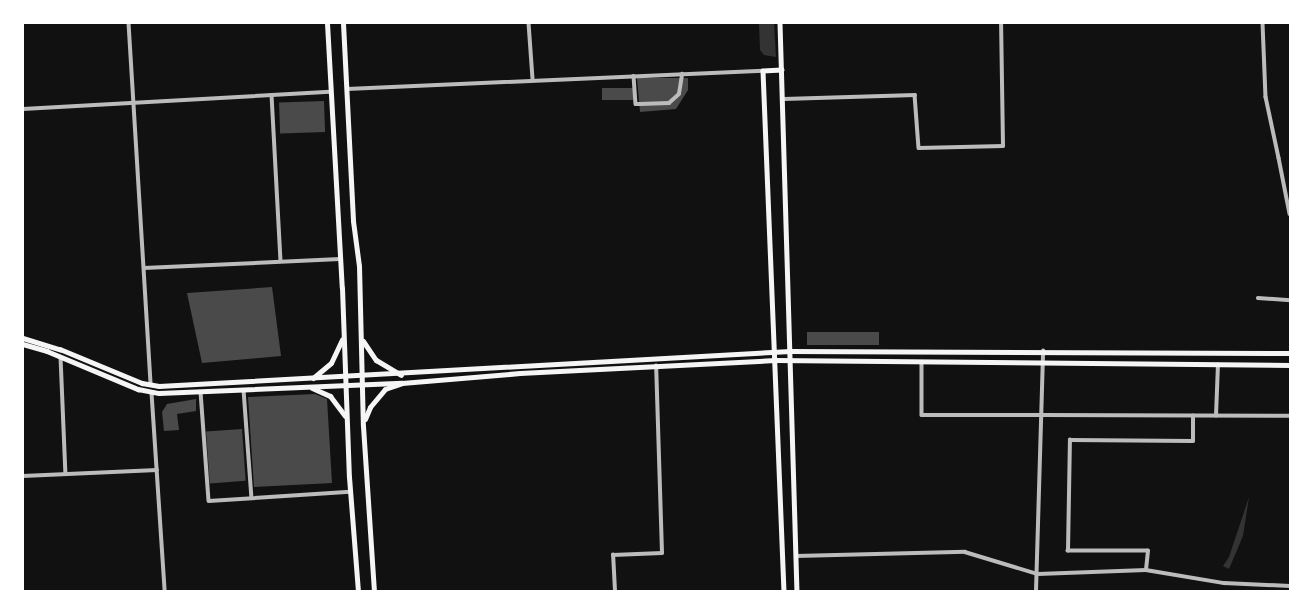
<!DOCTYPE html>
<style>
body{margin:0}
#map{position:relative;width:1313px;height:614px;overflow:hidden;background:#111;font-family:Mulish,sans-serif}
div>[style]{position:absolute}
.water>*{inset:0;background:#333}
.building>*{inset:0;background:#4a4a4a;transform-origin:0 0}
.minor>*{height:3.5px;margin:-1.75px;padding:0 1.75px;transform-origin:1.75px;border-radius:1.75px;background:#bcbcbc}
.tertiary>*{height:3.5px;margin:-1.75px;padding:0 1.75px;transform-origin:1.75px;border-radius:1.75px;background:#bcbcbc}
.secondary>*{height:4.5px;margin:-2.25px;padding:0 2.25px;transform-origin:2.25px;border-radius:2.25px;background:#f5f5f5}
.trunk>*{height:5px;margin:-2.5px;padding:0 2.5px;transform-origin:2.5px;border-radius:2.5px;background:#f5f5f5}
span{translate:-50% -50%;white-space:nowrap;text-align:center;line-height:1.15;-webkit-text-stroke:5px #fff;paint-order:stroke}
.frame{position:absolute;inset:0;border:24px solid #fff;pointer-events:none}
</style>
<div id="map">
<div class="water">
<div style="clip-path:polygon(759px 23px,774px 23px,776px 57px,764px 55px,760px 50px)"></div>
<div style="clip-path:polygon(1249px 497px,1243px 536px,1229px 569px,1223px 566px,1229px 557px)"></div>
</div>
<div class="building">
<div style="clip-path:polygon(637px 78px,688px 78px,688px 90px,676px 109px,640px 112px)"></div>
<div style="left:633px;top:88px;width:12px;height:31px;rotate:90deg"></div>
<div style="left:324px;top:101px;width:31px;height:45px;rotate:88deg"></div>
<div style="clip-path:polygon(272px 287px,281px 356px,202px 363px,187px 293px)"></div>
<div style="left:807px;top:332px;width:72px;height:13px"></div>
<div style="clip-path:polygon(315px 394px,327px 399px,332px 483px,254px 487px,248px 397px)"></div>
<div style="clip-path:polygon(196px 399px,196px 411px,177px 414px,179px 430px,164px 431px,162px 412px,167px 404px)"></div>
<div style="left:242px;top:429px;width:52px;height:36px;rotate:86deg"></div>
</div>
<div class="minor">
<div style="left:634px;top:76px;width:28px;rotate:86deg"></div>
<div style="left:636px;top:104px;width:4px"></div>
<div style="left:640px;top:104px;width:29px;rotate:-2deg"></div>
<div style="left:669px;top:103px;width:13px;rotate:-42deg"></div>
<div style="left:679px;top:94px;width:20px;rotate:-81deg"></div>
<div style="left:272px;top:95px;width:166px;rotate:86.9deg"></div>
<div style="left:784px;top:99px;width:131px;rotate:-1.7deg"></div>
<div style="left:915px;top:95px;width:53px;rotate:85.7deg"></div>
<div style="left:919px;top:148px;width:84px;rotate:-1.4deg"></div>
<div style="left:1003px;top:146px;width:123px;rotate:-90.9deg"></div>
<div style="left:1279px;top:158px;width:57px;rotate:78.9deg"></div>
<div style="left:1258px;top:298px;width:32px;rotate:4deg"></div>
<div style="left:922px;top:362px;width:53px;rotate:90deg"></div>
<div style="left:922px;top:415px;width:120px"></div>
<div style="left:1146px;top:570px;width:19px;rotate:-84deg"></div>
<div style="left:1148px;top:551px;width:80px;rotate:180deg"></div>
<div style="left:1068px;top:551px;width:111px;rotate:-89deg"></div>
<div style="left:1070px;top:440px;width:123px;rotate:0.5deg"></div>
<div style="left:1193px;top:441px;width:25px;rotate:-90deg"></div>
</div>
<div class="tertiary">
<div style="left:129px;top:23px;width:362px;rotate:86.5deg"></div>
<div style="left:529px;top:23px;width:56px;rotate:85.9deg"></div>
<div style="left:1263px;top:23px;width:74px;rotate:87.7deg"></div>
<div style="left:1266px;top:97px;width:62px;rotate:78deg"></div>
<div style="left:347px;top:89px;width:416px;rotate:-2.5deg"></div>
<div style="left:23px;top:109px;width:307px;rotate:-3.2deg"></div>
<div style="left:144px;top:268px;width:196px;rotate:-2.6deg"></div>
<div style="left:61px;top:357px;width:117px;rotate:87.6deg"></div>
<div style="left:244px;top:390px;width:108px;rotate:85.8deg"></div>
<div style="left:201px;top:392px;width:109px;rotate:85.8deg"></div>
<div style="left:209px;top:501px;width:141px;rotate:-3.7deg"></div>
<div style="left:152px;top:393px;width:198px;rotate:86.2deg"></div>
<div style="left:1042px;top:415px;width:248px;rotate:0.2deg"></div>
<div style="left:1216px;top:416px;width:51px;rotate:-87.8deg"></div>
<div style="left:23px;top:476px;width:134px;rotate:-2.6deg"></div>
<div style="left:796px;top:556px;width:169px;rotate:-1.4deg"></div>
<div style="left:965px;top:552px;width:76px;rotate:16.8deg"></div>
<div style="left:1038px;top:574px;width:108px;rotate:-2.1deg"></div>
<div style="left:1146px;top:570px;width:79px;rotate:9.5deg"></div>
<div style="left:1224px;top:583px;width:66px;rotate:2.6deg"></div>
<div style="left:615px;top:591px;width:36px;rotate:-93deg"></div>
<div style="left:613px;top:555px;width:49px;rotate:-2.3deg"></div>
<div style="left:662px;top:553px;width:187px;rotate:-91.8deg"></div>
<div style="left:1036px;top:591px;width:240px;rotate:-88.3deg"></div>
</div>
<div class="secondary">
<div style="left:780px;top:23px;width:568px;rotate:88.29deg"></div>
<div style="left:782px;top:70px;width:19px;rotate:177deg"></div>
<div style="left:763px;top:71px;width:520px;rotate:87.69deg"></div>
<div style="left:23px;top:338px;width:39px;rotate:17deg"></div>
<div style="left:60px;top:349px;width:89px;rotate:22.5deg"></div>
<div style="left:142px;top:383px;width:17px;rotate:10deg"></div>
<div style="left:159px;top:386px;width:632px;rotate:-3.17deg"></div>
<div style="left:790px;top:351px;width:500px;rotate:0.23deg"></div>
<div style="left:23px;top:344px;width:25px;rotate:16deg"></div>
<div style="left:47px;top:351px;width:99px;rotate:22.7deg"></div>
<div style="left:138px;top:389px;width:21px;rotate:11deg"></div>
<div style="left:159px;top:393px;width:243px;rotate:-2.4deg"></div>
<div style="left:402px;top:383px;width:118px;rotate:-4.8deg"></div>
<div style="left:520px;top:373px;width:255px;rotate:-2.9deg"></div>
<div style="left:775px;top:360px;width:515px;rotate:0.56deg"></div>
</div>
<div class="trunk">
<div style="left:327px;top:23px;width:265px;rotate:86.8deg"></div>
<div style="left:342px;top:288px;width:189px;rotate:87.9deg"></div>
<div style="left:349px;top:477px;width:114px;rotate:85.5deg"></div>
<div style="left:343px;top:23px;width:198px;rotate:87.1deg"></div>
<div style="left:353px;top:221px;width:45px;rotate:82.4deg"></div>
<div style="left:359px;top:266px;width:160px;rotate:88.6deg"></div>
<div style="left:363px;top:426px;width:165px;rotate:86.2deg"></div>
<div style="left:363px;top:341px;width:23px;rotate:56deg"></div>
<div style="left:376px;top:360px;width:29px;rotate:31deg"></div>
<div style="left:313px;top:378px;width:23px;rotate:-40deg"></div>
<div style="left:331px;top:363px;width:26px;rotate:-65deg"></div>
<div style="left:312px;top:388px;width:20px;rotate:24deg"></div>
<div style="left:330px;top:396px;width:25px;rotate:53deg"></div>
<div style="left:365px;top:419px;width:13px;rotate:-67deg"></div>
<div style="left:370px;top:407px;width:23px;rotate:-50deg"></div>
<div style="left:385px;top:389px;width:18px;rotate:-19deg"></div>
</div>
<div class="frame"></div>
</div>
